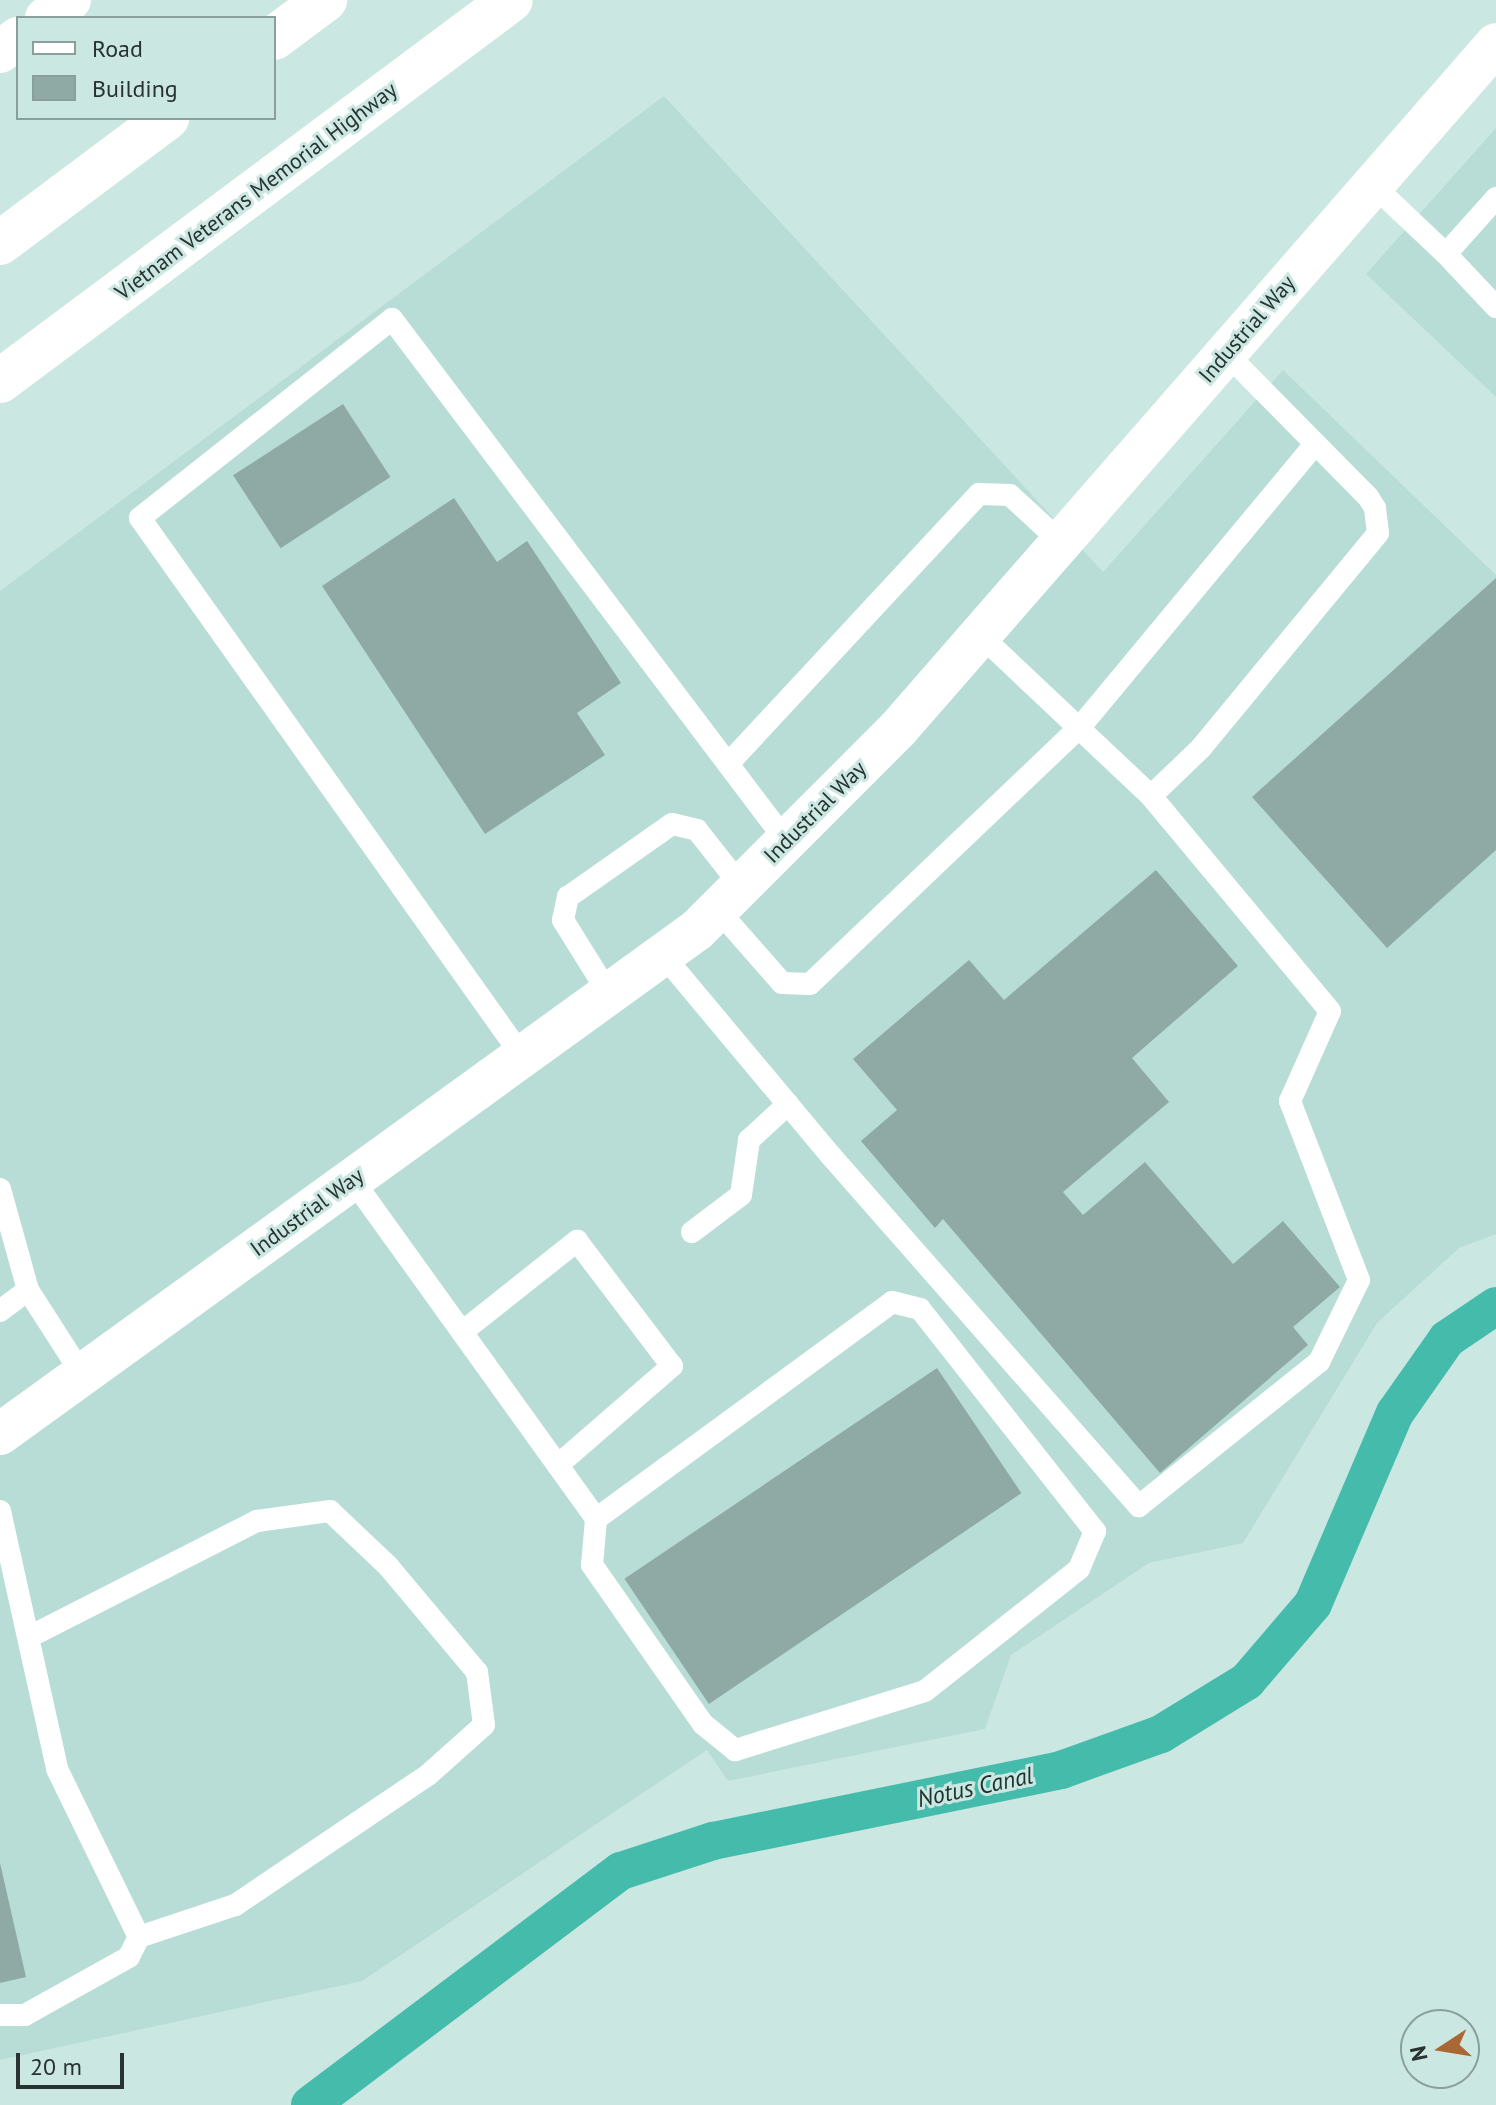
<!DOCTYPE html>
<style>
body{margin:0}
#map{position:relative;width:1496px;height:2105px;overflow:hidden;background:#cbe7e2;font-family:"PT Sans",sans-serif}
div>[style]{position:absolute}
.built>*{inset:0;background:#b8ddd7}
.canal>*{height:38px;margin:-19px;padding:0 19px;transform-origin:19px;border-radius:19px;background:#45bbac}
.building>*{inset:0;background:#8faaa5;transform-origin:0 0}
.service>*{height:22px;margin:-11px;padding:0 11px;transform-origin:11px;border-radius:11px;background:#fff}
.minor>*{height:42px;margin:-21px;padding:0 21px;transform-origin:21px;border-radius:21px;background:#fff}
.motorway>*{height:44px;margin:-22px;padding:0 22px;transform-origin:22px;border-radius:22px;background:#fff}
span{translate:-50% -50%;white-space:nowrap;text-align:center;line-height:1.15;-webkit-text-stroke:6px #cbe7e2;paint-order:stroke}
.street-label{font-size:22px;color:#283230}
.water-label{font-size:24px;color:#1c312d;font-style:italic}
.legend{position:absolute;left:16px;top:16px;width:260px;height:104px;box-sizing:border-box;background:#cbe7e2;border:2px solid #8a9f9b;margin:0;padding:10px 14px;list-style:none;font-size:24px;color:#283230}
.legend li{display:flex;align-items:center;gap:16px;height:40px}
.legend b{width:40px;border:2px solid #8a9f9b}
.north{position:absolute;left:1400px;top:2009px;width:80px;height:80px;box-sizing:border-box;background:#cbe7e2;border:2px solid #8a9f9b;border-radius:50%;rotate:258deg;font-size:22px;font-weight:700;line-height:32px;text-align:center;color:#283230}
.north::after{content:'';display:block;margin:auto;width:28px;height:36px;background:#a96734;clip-path:polygon(50% 0,100% 100%,50% 72%,0 100%)}
.scale{position:absolute;left:16px;top:2053px;width:108px;height:36px;box-sizing:border-box;border:4px solid #283230;border-top:0;padding-left:10px;font-size:24px;line-height:28px;white-space:nowrap;color:#283230;-webkit-text-stroke:6px #cbe7e2;paint-order:stroke}
</style>
<div id="map">
<div class="built">
<div style="clip-path:polygon(664px 96px,1103px 572px,1283px 370px,1496px 575px,1496px 1234px,1459px 1248px,1377px 1323px,1243px 1543px,1149px 1563px,1011px 1655px,985px 1729px,728px 1781px,707px 1750px,362px 1981px,0 2060px,0 591px)"></div>
<div style="clip-path:polygon(1496px 128px,1496px 397px,1366px 274px)"></div>
</div>
<div class="canal">
<div style="left:310px;top:2105px;width:389px;rotate:-37deg"></div>
<div style="left:621px;top:1871px;width:97px;rotate:-18.1deg"></div>
<div style="left:713px;top:1841px;width:355px;rotate:-11.5deg"></div>
<div style="left:1061px;top:1770px;width:106px;rotate:-19.8deg"></div>
<div style="left:1161px;top:1734px;width:101px;rotate:-31.6deg"></div>
<div style="left:1247px;top:1681px;width:101px;rotate:-49.4deg"></div>
<div style="left:1313px;top:1604px;width:208px;rotate:-66.8deg"></div>
<div style="left:1395px;top:1413px;width:90px;rotate:-54.9deg"></div>
<div style="left:1447px;top:1339px;width:59px;rotate:-34deg"></div>
</div>
<div class="building">
<div style="left:343px;top:404px;width:87px;height:131px;rotate:57deg"></div>
<div style="clip-path:polygon(454px 498px,497px 562px,527px 541px,621px 683px,577px 713px,605px 755px,485px 834px,322px 586px)"></div>
<div style="clip-path:polygon(1496px 578px,1496px 850px,1387px 948px,1252px 797px)"></div>
<div style="clip-path:polygon(1156px 870px,1238px 966px,1132px 1058px,1169px 1102px,1063px 1192px,1083px 1215px,1145px 1162px,1233px 1264px,1283px 1221px,1340px 1287px,1293px 1327px,1308px 1345px,1160px 1473px,943px 1219px,935px 1228px,861px 1141px,897px 1110px,853px 1059px,969px 960px,1004px 1000px)"></div>
<div style="left:937px;top:1368px;width:151px;height:377px;rotate:56deg"></div>
<div style="clip-path:polygon(0 1863px,26px 1977px,0 1983px)"></div>
</div>
<div class="service">
<div style="left:1373px;top:185px;width:100px;rotate:43.4deg"></div>
<div style="left:1496px;top:198px;width:75px;rotate:131.8deg"></div>
<div style="left:1446px;top:254px;width:73px;rotate:46.7deg"></div>
<div style="left:728px;top:764px;width:369px;rotate:-47.1deg"></div>
<div style="left:979px;top:494px;width:31px;rotate:2deg"></div>
<div style="left:1010px;top:495px;width:69px;rotate:42.7deg"></div>
<div style="left:1151px;top:796px;width:69px;rotate:-43.8deg"></div>
<div style="left:1201px;top:748px;width:278px;rotate:-50.5deg"></div>
<div style="left:1378px;top:533px;width:25px;rotate:-97deg"></div>
<div style="left:1375px;top:508px;width:13px;rotate:-122deg"></div>
<div style="left:1368px;top:497px;width:202px;rotate:-134.6deg"></div>
<div style="left:717px;top:909px;width:98px;rotate:48.7deg"></div>
<div style="left:782px;top:983px;width:28px;rotate:2deg"></div>
<div style="left:810px;top:984px;width:374px;rotate:-43.6deg"></div>
<div style="left:1081px;top:726px;width:366px;rotate:-50.3deg"></div>
<div style="left:663px;top:955px;width:263px;rotate:50.1deg"></div>
<div style="left:832px;top:1157px;width:465px;rotate:48.7deg"></div>
<div style="left:1139px;top:1506px;width:231px;rotate:-38.7deg"></div>
<div style="left:1319px;top:1362px;width:91px;rotate:-64deg"></div>
<div style="left:1359px;top:1280px;width:192px;rotate:-111.1deg"></div>
<div style="left:1290px;top:1101px;width:98px;rotate:-66deg"></div>
<div style="left:1330px;top:1011px;width:280px;rotate:-129.8deg"></div>
<div style="left:1151px;top:796px;width:235px;rotate:-136.7deg"></div>
<div style="left:609px;top:994px;width:87px;rotate:-121.9deg"></div>
<div style="left:563px;top:920px;width:24px;rotate:-78deg"></div>
<div style="left:568px;top:897px;width:127px;rotate:-35.1deg"></div>
<div style="left:672px;top:824px;width:26px;rotate:13deg"></div>
<div style="left:697px;top:830px;width:71px;rotate:51.8deg"></div>
<div style="left:522px;top:1056px;width:660px;rotate:-125.38deg"></div>
<div style="left:140px;top:518px;width:321px;rotate:-38.3deg"></div>
<div style="left:392px;top:319px;width:654px;rotate:52.95deg"></div>
<div style="left:352px;top:1179px;width:418px;rotate:54.3deg"></div>
<div style="left:596px;top:1519px;width:367px;rotate:-36.2deg"></div>
<div style="left:892px;top:1302px;width:29px;rotate:14deg"></div>
<div style="left:920px;top:1309px;width:283px;rotate:51.8deg"></div>
<div style="left:1095px;top:1531px;width:41px;rotate:112.8deg"></div>
<div style="left:1079px;top:1569px;width:196px;rotate:141.6deg"></div>
<div style="left:925px;top:1691px;width:199px;rotate:162.7deg"></div>
<div style="left:735px;top:1750px;width:41px;rotate:-140.9deg"></div>
<div style="left:703px;top:1724px;width:194px;rotate:-124.9deg"></div>
<div style="left:592px;top:1565px;width:46px;rotate:-85deg"></div>
<div style="left:0;top:1189px;width:105px;rotate:74.5deg"></div>
<div style="left:28px;top:1290px;width:100px;rotate:57.3deg"></div>
<div style="left:692px;top:1232px;width:61px;rotate:-37.1deg"></div>
<div style="left:741px;top:1195px;width:56px;rotate:-81.7deg"></div>
<div style="left:749px;top:1140px;width:53px;rotate:-42.7deg"></div>
<div style="left:0;top:1311px;width:35px;rotate:-37deg"></div>
<div style="left:462px;top:1332px;width:147px;rotate:-38.4deg"></div>
<div style="left:577px;top:1241px;width:157px;rotate:52.8deg"></div>
<div style="left:672px;top:1366px;width:151px;rotate:139deg"></div>
<div style="left:0;top:1511px;width:264px;rotate:77.5deg"></div>
<div style="left:57px;top:1769px;width:187px;rotate:64deg"></div>
<div style="left:139px;top:1937px;width:22px;rotate:117deg"></div>
<div style="left:129px;top:1957px;width:119px;rotate:150.9deg"></div>
<div style="left:25px;top:2015px;width:25px;rotate:180deg"></div>
<div style="left:31px;top:1636px;width:254px;rotate:-27deg"></div>
<div style="left:257px;top:1521px;width:74px;rotate:-7.8deg"></div>
<div style="left:330px;top:1511px;width:80px;rotate:43.5deg"></div>
<div style="left:388px;top:1566px;width:138px;rotate:50deg"></div>
<div style="left:477px;top:1672px;width:53px;rotate:82.5deg"></div>
<div style="left:484px;top:1725px;width:75px;rotate:138.2deg"></div>
<div style="left:428px;top:1775px;width:233px;rotate:146deg"></div>
<div style="left:235px;top:1905px;width:101px;rotate:161.6deg"></div>
</div>
<div class="minor">
<div style="left:46px;top:18px;width:30px;rotate:-37deg"></div>
<div style="left:0;top:52px;width:23px;rotate:-38deg"></div>
<div style="left:0;top:1434px;width:860px;rotate:-35.87deg"></div>
<div style="left:697px;top:930px;width:284px;rotate:-45deg"></div>
<div style="left:898px;top:729px;width:909px;rotate:-48.88deg"></div>
</div>
<div class="motorway">
<div style="left:274px;top:38px;width:64px;rotate:-36.7deg"></div>
<div style="left:0;top:243px;width:209px;rotate:-36.8deg"></div>
<div style="left:0;top:381px;width:637px;rotate:-36.71deg"></div>
</div>
<div class="street-label">
<span style="left:256px;top:191px;rotate:-37deg">Vietnam Veterans Memorial Highway</span>
<span style="left:1247px;top:329px;rotate:-49deg">Industrial Way</span>
<span style="left:815px;top:812px;rotate:-45deg">Industrial Way</span>
<span style="left:307px;top:1212px;rotate:-36deg">Industrial Way</span>
</div>
<div class="water-label">
<span style="left:975px;top:1787px;rotate:-12deg">Notus Canal</span>
</div>
<ul class="legend">
<li><b style="height:10px;background:#fff"></b>Road</li>
<li><b style="height:22px;background:#8faaa5"></b>Building</li>
</ul>
<div class="north">N</div>
<div class="scale">20 m</div>
</div>
